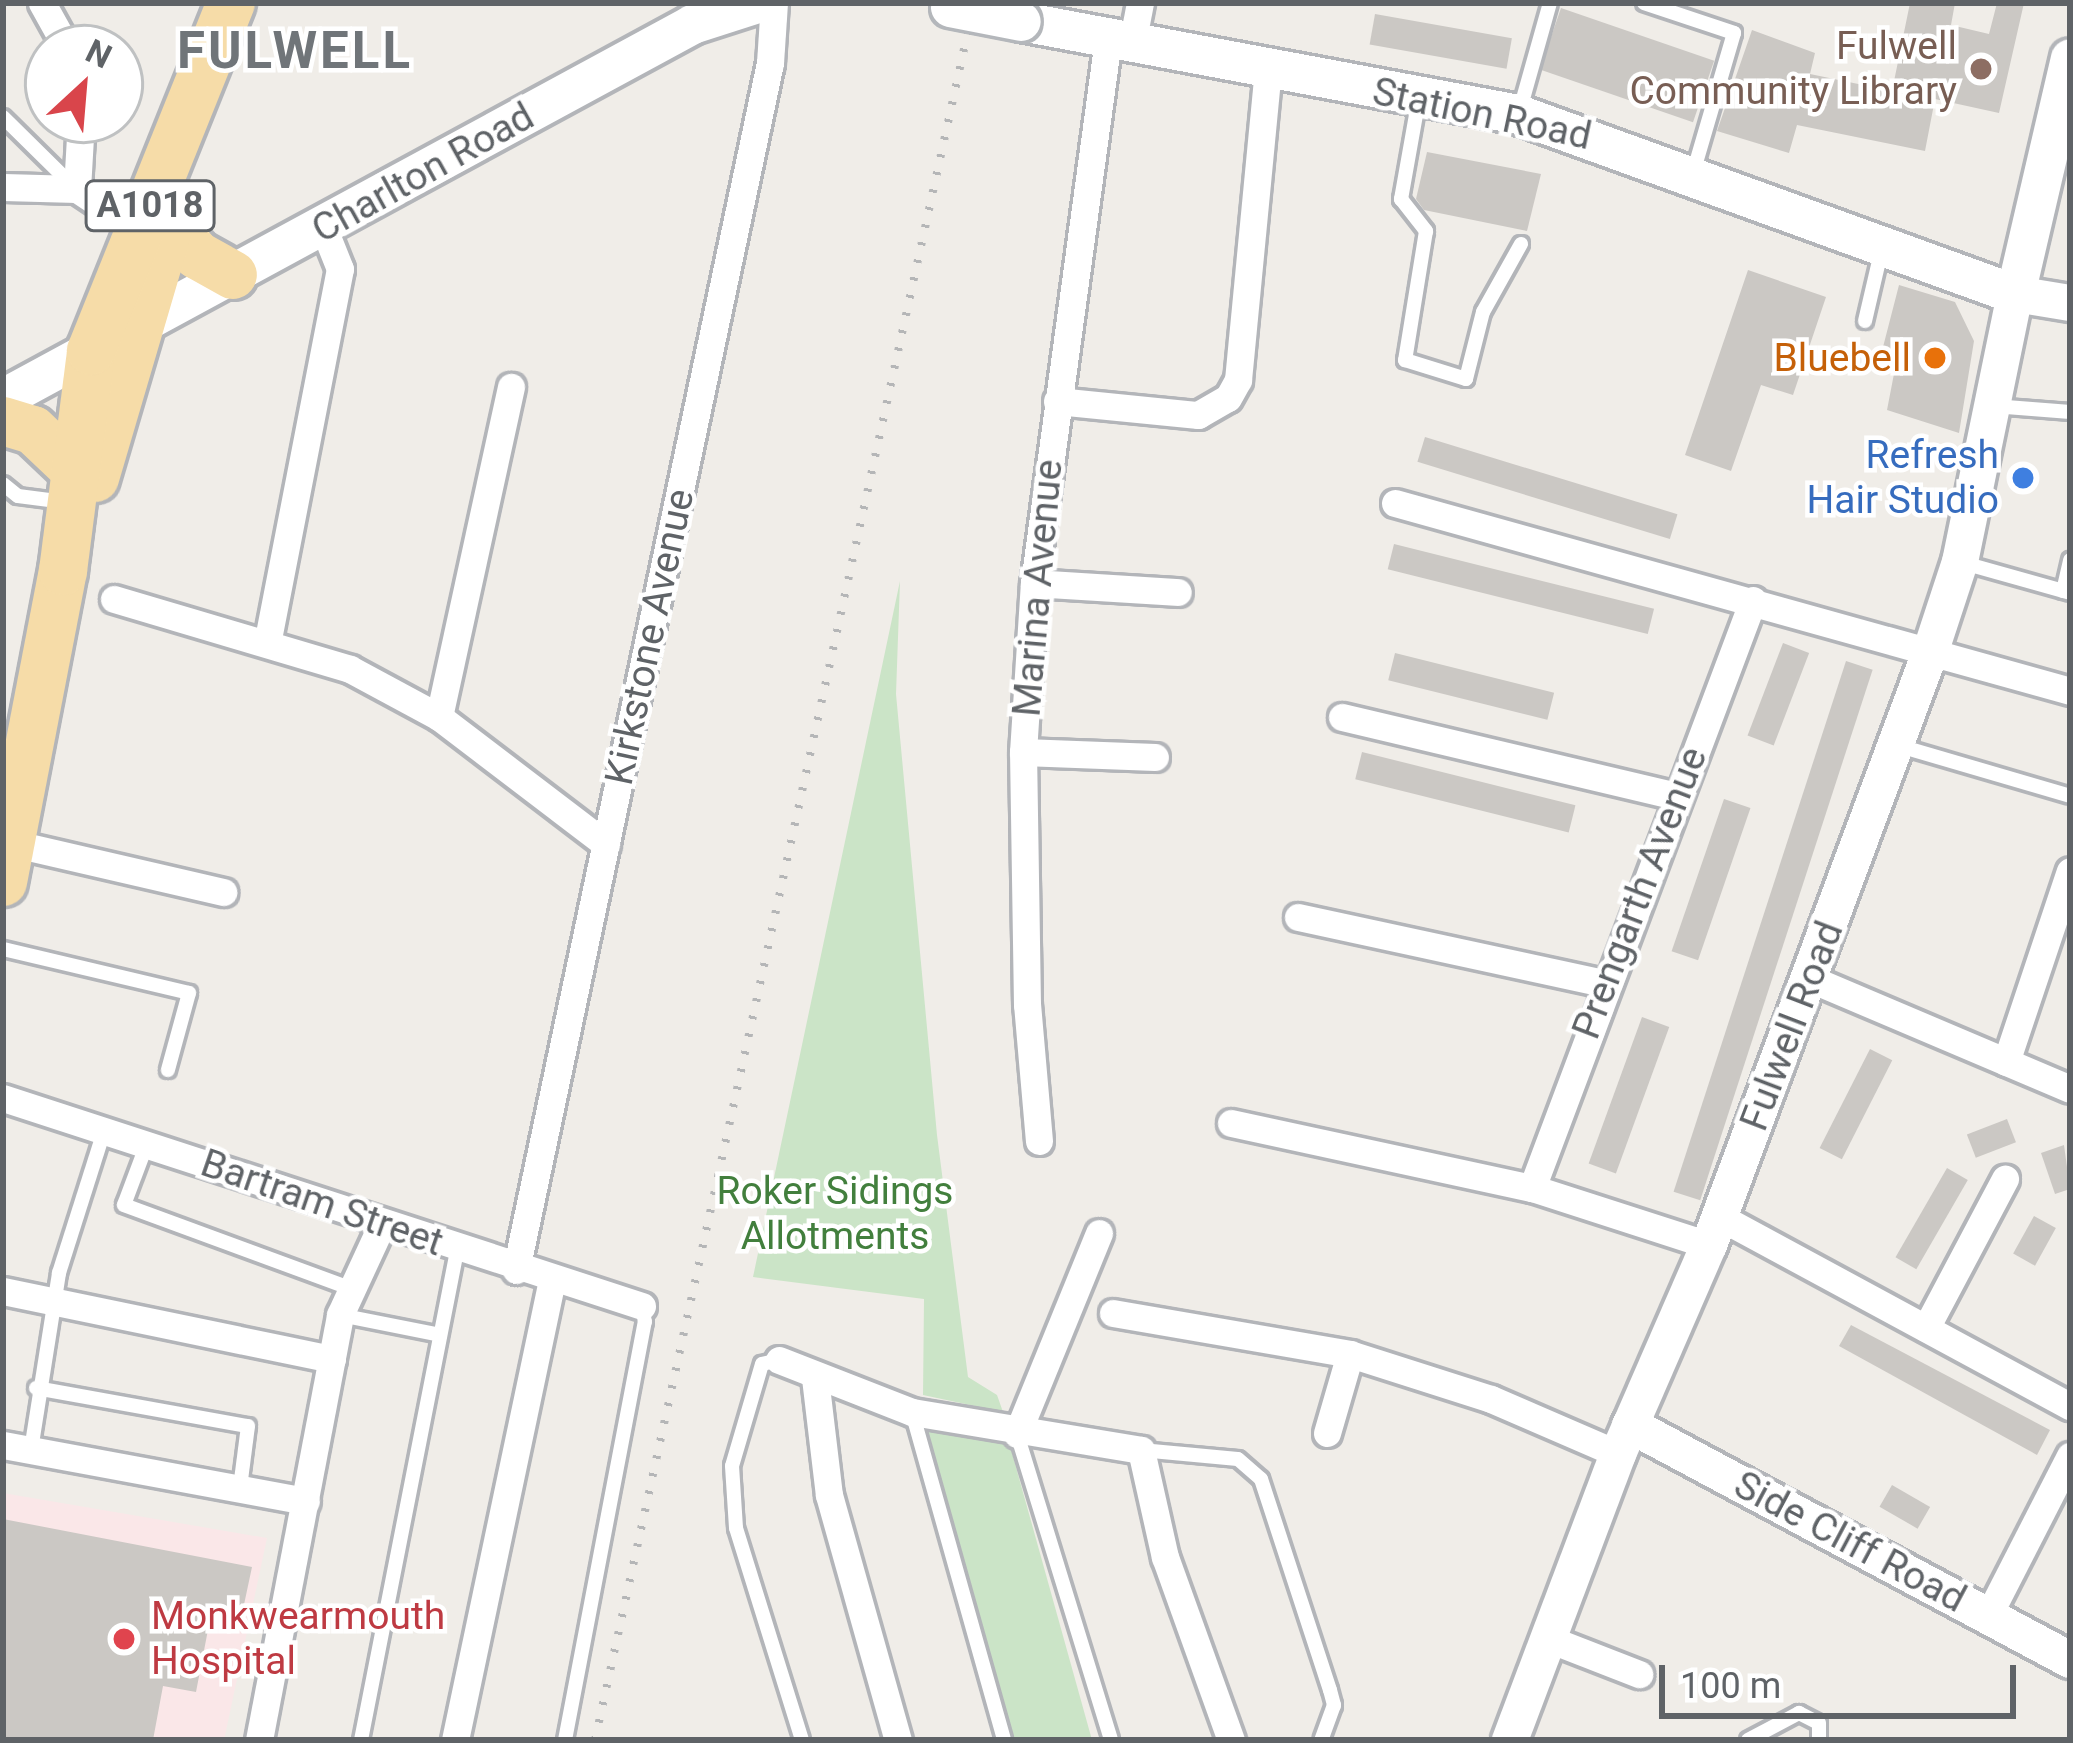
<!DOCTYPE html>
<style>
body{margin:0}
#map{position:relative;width:2073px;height:1743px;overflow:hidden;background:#f0ede8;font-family:Roboto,sans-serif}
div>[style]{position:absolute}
.medical>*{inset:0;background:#fae7e8}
.green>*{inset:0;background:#cbe4c7}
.building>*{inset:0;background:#cbc8c4;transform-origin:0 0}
.roads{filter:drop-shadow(3px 0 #b3b5b9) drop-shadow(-3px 0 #b3b5b9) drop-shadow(0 3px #b3b5b9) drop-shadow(0 -3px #b3b5b9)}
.service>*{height:14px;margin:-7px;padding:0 7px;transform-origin:7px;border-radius:7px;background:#fff}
.minor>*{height:27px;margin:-13.5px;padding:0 13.5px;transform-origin:13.5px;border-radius:13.5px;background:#fff}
.tertiary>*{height:36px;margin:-18px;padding:0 18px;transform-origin:18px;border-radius:18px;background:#fff}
.secondary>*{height:39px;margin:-19.5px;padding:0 19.5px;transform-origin:19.5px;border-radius:19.5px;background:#fff}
.trunk>*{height:48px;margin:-24px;padding:0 24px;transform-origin:24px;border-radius:24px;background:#f6dca8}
.rail>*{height:8px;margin-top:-4px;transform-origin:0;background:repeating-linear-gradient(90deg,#b5b6b7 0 3px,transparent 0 18px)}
.bridges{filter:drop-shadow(3px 0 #b4b7bb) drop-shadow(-3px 0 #b4b7bb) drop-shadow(0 3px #b4b7bb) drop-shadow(0 -3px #b4b7bb)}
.secondary-bridge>*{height:39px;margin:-19.5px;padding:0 19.5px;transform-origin:19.5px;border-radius:19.5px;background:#fff}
.dots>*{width:33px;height:33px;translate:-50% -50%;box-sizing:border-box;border:6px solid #fff;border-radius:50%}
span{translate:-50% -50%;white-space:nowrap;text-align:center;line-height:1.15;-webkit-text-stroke:9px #fff;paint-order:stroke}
.shield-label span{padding:3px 9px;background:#fff;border:3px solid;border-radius:9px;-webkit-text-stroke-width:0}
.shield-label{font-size:36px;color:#5f6367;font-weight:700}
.education-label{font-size:39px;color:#785e54}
.right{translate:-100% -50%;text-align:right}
.street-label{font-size:39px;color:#5f6367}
.food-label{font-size:39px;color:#c56008}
.shop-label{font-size:39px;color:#366cbe}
.park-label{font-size:39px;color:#427f3d}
.health-label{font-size:39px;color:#be3a42}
.left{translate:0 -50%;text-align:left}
.district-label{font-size:51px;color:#707579;font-weight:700;letter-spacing:3px}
.frame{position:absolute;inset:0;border:6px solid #5f6367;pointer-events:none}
.north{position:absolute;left:24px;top:24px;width:120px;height:120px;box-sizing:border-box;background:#fff;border:3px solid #bfc1c2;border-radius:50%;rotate:26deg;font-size:33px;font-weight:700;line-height:48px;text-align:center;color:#5f6367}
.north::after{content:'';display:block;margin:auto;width:42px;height:54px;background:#d9454b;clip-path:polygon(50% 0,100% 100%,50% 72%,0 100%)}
.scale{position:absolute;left:1659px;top:1665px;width:357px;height:54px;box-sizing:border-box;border:6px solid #5f6367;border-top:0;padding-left:15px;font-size:36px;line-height:42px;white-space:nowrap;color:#5f6367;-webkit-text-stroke:9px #fff;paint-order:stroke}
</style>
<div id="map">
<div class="medical">
<div style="clip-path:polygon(3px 1493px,267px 1538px,224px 1740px,3px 1740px)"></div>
</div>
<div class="green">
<div style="clip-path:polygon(900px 581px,896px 694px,937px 1135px,968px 1377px,997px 1395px,1003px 1412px,923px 1395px,924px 1299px,753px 1277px)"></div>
<div style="clip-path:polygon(926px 1429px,1009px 1442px,1092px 1740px,1010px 1740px)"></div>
</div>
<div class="building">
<div style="clip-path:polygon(1910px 3px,1955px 3px,1951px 25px,1989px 34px,1997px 3px,2024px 3px,1999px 113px,1935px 99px,1925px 151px,1797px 125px,1789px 153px,1717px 131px,1752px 30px,1815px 53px,1810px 74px,1892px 91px)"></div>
<div style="left:1561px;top:8px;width:162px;height:65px;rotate:19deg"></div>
<div style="left:1375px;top:14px;width:139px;height:31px;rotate:10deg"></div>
<div style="clip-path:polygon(1427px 152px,1541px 174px,1527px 231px,1424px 210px,1416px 199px)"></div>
<div style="clip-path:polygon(1748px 270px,1826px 297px,1793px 395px,1761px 385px,1731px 471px,1685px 455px)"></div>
<div style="clip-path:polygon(1899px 285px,1955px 302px,1974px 341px,1959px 433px,1887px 410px,1898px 353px,1883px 347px)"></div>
<div style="left:1425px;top:437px;width:264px;height:26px;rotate:17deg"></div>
<div style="left:1394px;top:544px;width:268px;height:26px;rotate:14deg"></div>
<div style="left:1783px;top:643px;width:28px;height:99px;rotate:21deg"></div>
<div style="left:1395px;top:653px;width:164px;height:28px;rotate:14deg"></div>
<div style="left:1846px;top:661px;width:28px;height:558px;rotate:18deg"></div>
<div style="left:1362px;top:752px;width:220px;height:28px;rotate:14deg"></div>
<div style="left:1724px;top:799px;width:28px;height:161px;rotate:19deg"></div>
<div style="left:1642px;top:1017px;width:29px;height:156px;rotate:20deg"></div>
<div style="left:1870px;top:1049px;width:25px;height:111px;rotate:27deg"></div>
<div style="left:2007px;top:1119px;width:25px;height:43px;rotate:69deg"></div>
<div style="clip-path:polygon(2064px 1145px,2070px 1189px,2055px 1194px,2041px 1153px)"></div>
<div style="left:1947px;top:1168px;width:24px;height:103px;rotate:30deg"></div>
<div style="left:2034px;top:1216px;width:25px;height:43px;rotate:29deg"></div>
<div style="clip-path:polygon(1851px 1325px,2050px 1430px,2037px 1455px,1839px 1346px)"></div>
<div style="left:1892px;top:1485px;width:44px;height:25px;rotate:30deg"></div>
<div style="clip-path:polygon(3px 1519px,252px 1567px,242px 1614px,212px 1609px,196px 1692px,163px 1686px,153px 1740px,3px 1740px)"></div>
</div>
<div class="roads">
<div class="service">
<div style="left:1644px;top:3px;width:95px;rotate:18.4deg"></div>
<div style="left:1734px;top:33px;width:146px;rotate:106.3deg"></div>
<div style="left:1419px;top:98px;width:103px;rotate:100.1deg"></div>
<div style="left:1401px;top:199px;width:41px;rotate:52deg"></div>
<div style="left:1426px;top:231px;width:131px;rotate:99.2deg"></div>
<div style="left:1405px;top:360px;width:64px;rotate:17.3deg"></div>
<div style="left:1466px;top:379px;width:69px;rotate:-75.8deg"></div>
<div style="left:1483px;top:312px;width:78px;rotate:-60.8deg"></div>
<div style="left:1519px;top:113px;width:114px;rotate:-74.3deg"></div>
<div style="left:3px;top:117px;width:98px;rotate:44.6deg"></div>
<div style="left:1865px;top:321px;width:71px;rotate:-76.9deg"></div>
<div style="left:1994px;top:406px;width:76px;rotate:4.5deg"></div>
<div style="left:3px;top:484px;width:19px;rotate:39deg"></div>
<div style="left:18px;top:496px;width:47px;rotate:7.3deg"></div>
<div style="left:1960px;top:562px;width:114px;rotate:15.7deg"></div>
<div style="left:2063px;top:591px;width:32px;rotate:-77deg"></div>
<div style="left:1896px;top:745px;width:181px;rotate:16.3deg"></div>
<div style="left:3px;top:949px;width:191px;rotate:13.3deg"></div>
<div style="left:189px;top:993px;width:80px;rotate:105.3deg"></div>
<div style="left:148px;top:1141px;width:68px;rotate:110.6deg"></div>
<div style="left:124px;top:1205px;width:243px;rotate:20.2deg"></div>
<div style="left:340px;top:1315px;width:102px;rotate:11.3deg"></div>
<div style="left:779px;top:1360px;width:17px;rotate:167deg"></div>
<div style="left:762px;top:1364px;width:106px;rotate:106.4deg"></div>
<div style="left:732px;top:1466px;width:62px;rotate:86.3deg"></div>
<div style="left:736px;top:1528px;width:222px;rotate:72.7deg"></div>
<div style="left:36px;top:1388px;width:215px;rotate:10.2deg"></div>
<div style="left:248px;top:1426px;width:63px;rotate:97.4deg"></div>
<div style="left:912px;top:1412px;width:341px;rotate:74.3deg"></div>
<div style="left:1017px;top:1434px;width:320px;rotate:72.9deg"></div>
<div style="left:31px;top:1450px;width:179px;rotate:-81deg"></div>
<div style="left:59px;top:1273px;width:149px;rotate:-72.4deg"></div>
<div style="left:1141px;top:1450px;width:97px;rotate:5.3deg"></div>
<div style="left:1238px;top:1459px;width:30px;rotate:41deg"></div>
<div style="left:1261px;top:1479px;width:222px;rotate:71.9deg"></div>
<div style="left:1330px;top:1690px;width:16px;rotate:75deg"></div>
<div style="left:1334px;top:1705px;width:37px;rotate:110deg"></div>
<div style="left:361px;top:1740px;width:498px;rotate:-78.9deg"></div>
<div style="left:565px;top:1740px;width:426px;rotate:-79.2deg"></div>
<div style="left:645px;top:1322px;width:16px;rotate:-101deg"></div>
<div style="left:1748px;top:1740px;width:58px;rotate:-27.9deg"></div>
<div style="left:1799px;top:1713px;width:22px;rotate:27deg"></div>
<div style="left:1819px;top:1723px;width:17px;rotate:90deg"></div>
</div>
<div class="minor">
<div style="left:42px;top:3px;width:51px;rotate:60.9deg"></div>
<div style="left:1132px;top:44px;width:42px;rotate:-79deg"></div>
<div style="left:3px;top:187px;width:74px;rotate:1.5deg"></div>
<div style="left:77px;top:189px;width:76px;rotate:33.7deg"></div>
<div style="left:77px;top:189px;width:69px;rotate:-86.7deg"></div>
<div style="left:1057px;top:401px;width:142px;rotate:5.7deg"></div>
<div style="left:1198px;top:415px;width:34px;rotate:-30deg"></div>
<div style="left:1228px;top:398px;width:21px;rotate:-61deg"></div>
<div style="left:1238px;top:380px;width:310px;rotate:-84.5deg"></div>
<div style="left:1395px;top:503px;width:701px;rotate:15.56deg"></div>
<div style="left:1034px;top:583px;width:144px;rotate:3.6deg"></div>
<div style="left:114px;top:599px;width:246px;rotate:16.5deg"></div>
<div style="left:350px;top:669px;width:101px;rotate:28.3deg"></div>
<div style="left:439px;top:717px;width:210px;rotate:37.3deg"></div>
<div style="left:268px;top:639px;width:377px;rotate:-79deg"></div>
<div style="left:340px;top:269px;width:43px;rotate:-111.8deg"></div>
<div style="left:439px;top:717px;width:338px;rotate:-77.7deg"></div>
<div style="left:1342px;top:717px;width:343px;rotate:13.3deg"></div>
<div style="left:1023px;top:752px;width:132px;rotate:2.2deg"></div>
<div style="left:11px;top:843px;width:218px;rotate:13deg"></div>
<div style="left:1298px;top:917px;width:313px;rotate:12.2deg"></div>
<div style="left:1811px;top:979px;width:281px;rotate:23deg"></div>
<div style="left:2006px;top:1062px;width:201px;rotate:-71.5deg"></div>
<div style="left:3px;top:1098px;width:672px;rotate:18.03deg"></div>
<div style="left:1231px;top:1123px;width:308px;rotate:12.2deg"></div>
<div style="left:1532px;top:1188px;width:186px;rotate:17.9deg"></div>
<div style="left:1039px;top:1141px;width:137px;rotate:-95deg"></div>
<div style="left:1027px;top:1005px;width:253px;rotate:-90.9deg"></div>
<div style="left:1023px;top:752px;width:169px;rotate:-86.3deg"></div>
<div style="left:1034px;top:583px;width:549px;rotate:-82.25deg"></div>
<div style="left:1532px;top:1188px;width:628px;rotate:-69.4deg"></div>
<div style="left:1720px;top:1217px;width:398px;rotate:28.4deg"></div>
<div style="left:516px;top:1270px;width:1233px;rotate:-78.12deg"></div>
<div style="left:770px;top:63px;width:60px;rotate:-86.2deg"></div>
<div style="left:3px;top:1291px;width:336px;rotate:11.7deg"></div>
<div style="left:1113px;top:1313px;width:241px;rotate:9.8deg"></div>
<div style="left:1350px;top:1354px;width:148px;rotate:17.7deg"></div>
<div style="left:1491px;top:1399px;width:138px;rotate:23.4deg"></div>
<div style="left:1926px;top:1328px;width:169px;rotate:-62.1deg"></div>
<div style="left:779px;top:1360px;width:143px;rotate:21.4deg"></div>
<div style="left:912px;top:1412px;width:232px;rotate:9.4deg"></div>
<div style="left:1141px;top:1450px;width:110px;rotate:77.4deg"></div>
<div style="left:1165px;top:1557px;width:195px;rotate:70.2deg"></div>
<div style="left:815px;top:1378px;width:118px;rotate:83.2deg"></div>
<div style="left:829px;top:1495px;width:255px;rotate:74.3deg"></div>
<div style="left:1327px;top:1433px;width:82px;rotate:-73.8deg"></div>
<div style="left:1017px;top:1434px;width:217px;rotate:-67.8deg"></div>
<div style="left:3px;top:1445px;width:308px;rotate:10.5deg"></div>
<div style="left:1988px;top:1616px;width:180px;rotate:-62.9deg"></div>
<div style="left:1549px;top:1639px;width:97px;rotate:21.3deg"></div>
<div style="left:259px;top:1740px;width:433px;rotate:-79.2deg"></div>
<div style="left:340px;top:1315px;width:100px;rotate:-65.2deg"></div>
<div style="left:455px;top:1740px;width:469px;rotate:-78.1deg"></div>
</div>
<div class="tertiary">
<div style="left:1630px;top:1425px;width:499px;rotate:28.1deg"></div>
<div style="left:1510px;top:1740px;width:306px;rotate:-69.3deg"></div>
<div style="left:1618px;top:1454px;width:228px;rotate:-66.5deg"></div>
<div style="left:1709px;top:1245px;width:635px;rotate:-69.54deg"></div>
<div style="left:1931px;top:650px;width:93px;rotate:-71.8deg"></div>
<div style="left:1960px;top:562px;width:274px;rotate:-78.4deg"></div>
<div style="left:2015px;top:294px;width:56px;rotate:9.3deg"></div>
</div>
<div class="secondary">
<div style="left:1021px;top:21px;width:506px;rotate:10.6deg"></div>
<div style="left:1518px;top:114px;width:529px;rotate:19.91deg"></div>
<div style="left:2015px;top:294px;width:242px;rotate:-76.9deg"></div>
<div style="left:3px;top:398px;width:784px;rotate:-28.49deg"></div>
<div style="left:692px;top:24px;width:68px;rotate:-17.9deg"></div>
</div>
<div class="trunk">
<div style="left:170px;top:224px;width:41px;rotate:48.9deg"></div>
<div style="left:197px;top:255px;width:41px;rotate:29.1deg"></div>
<div style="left:3px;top:421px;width:31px;rotate:17deg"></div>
<div style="left:33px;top:430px;width:59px;rotate:43.6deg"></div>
<div style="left:95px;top:478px;width:266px;rotate:-73.6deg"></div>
<div style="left:3px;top:882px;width:317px;rotate:-79.1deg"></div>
<div style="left:63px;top:571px;width:222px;rotate:-82.7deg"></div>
<div style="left:91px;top:351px;width:375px;rotate:-68.1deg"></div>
</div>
</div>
<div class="rail">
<div style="left:595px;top:1740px;width:1778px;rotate:-77.69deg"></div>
</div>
<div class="bridges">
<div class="secondary-bridge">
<div style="left:950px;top:7px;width:72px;rotate:11.2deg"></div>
</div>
</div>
<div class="dots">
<div style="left:1981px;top:69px;background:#8d6e63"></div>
<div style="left:1935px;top:358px;background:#e8710a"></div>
<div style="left:2023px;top:478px;background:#3f7fe0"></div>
<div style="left:124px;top:1639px;background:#e0444e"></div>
</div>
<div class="shield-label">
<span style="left:150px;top:206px">A1018</span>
</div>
<div class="education-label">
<span class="right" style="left:1957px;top:69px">Fulwell<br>Community Library</span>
</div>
<div class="street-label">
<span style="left:1482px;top:114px;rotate:12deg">Station Road</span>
<span style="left:423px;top:173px;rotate:-29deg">Charlton Road</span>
<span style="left:1038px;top:588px;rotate:-85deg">Marina Avenue</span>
<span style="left:650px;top:637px;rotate:-78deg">Kirkstone Avenue</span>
<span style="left:1640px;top:893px;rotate:-69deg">Prengarth Avenue</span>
<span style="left:1792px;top:1026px;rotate:-69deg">Fulwell Road</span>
<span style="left:322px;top:1203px;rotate:19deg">Bartram Street</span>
<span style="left:1850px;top:1542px;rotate:28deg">Side Cliff Road</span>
</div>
<div class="food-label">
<span class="right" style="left:1911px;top:358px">Bluebell</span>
</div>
<div class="shop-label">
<span class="right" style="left:1999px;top:478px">Refresh<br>Hair Studio</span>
</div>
<div class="park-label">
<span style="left:835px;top:1214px">Roker Sidings<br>Allotments</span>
</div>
<div class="health-label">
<span class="left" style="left:151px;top:1639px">Monkwearmouth<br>Hospital</span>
</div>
<div class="district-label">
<span style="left:295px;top:51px">FULWELL</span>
</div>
<div class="frame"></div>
<div class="north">N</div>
<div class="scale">100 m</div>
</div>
